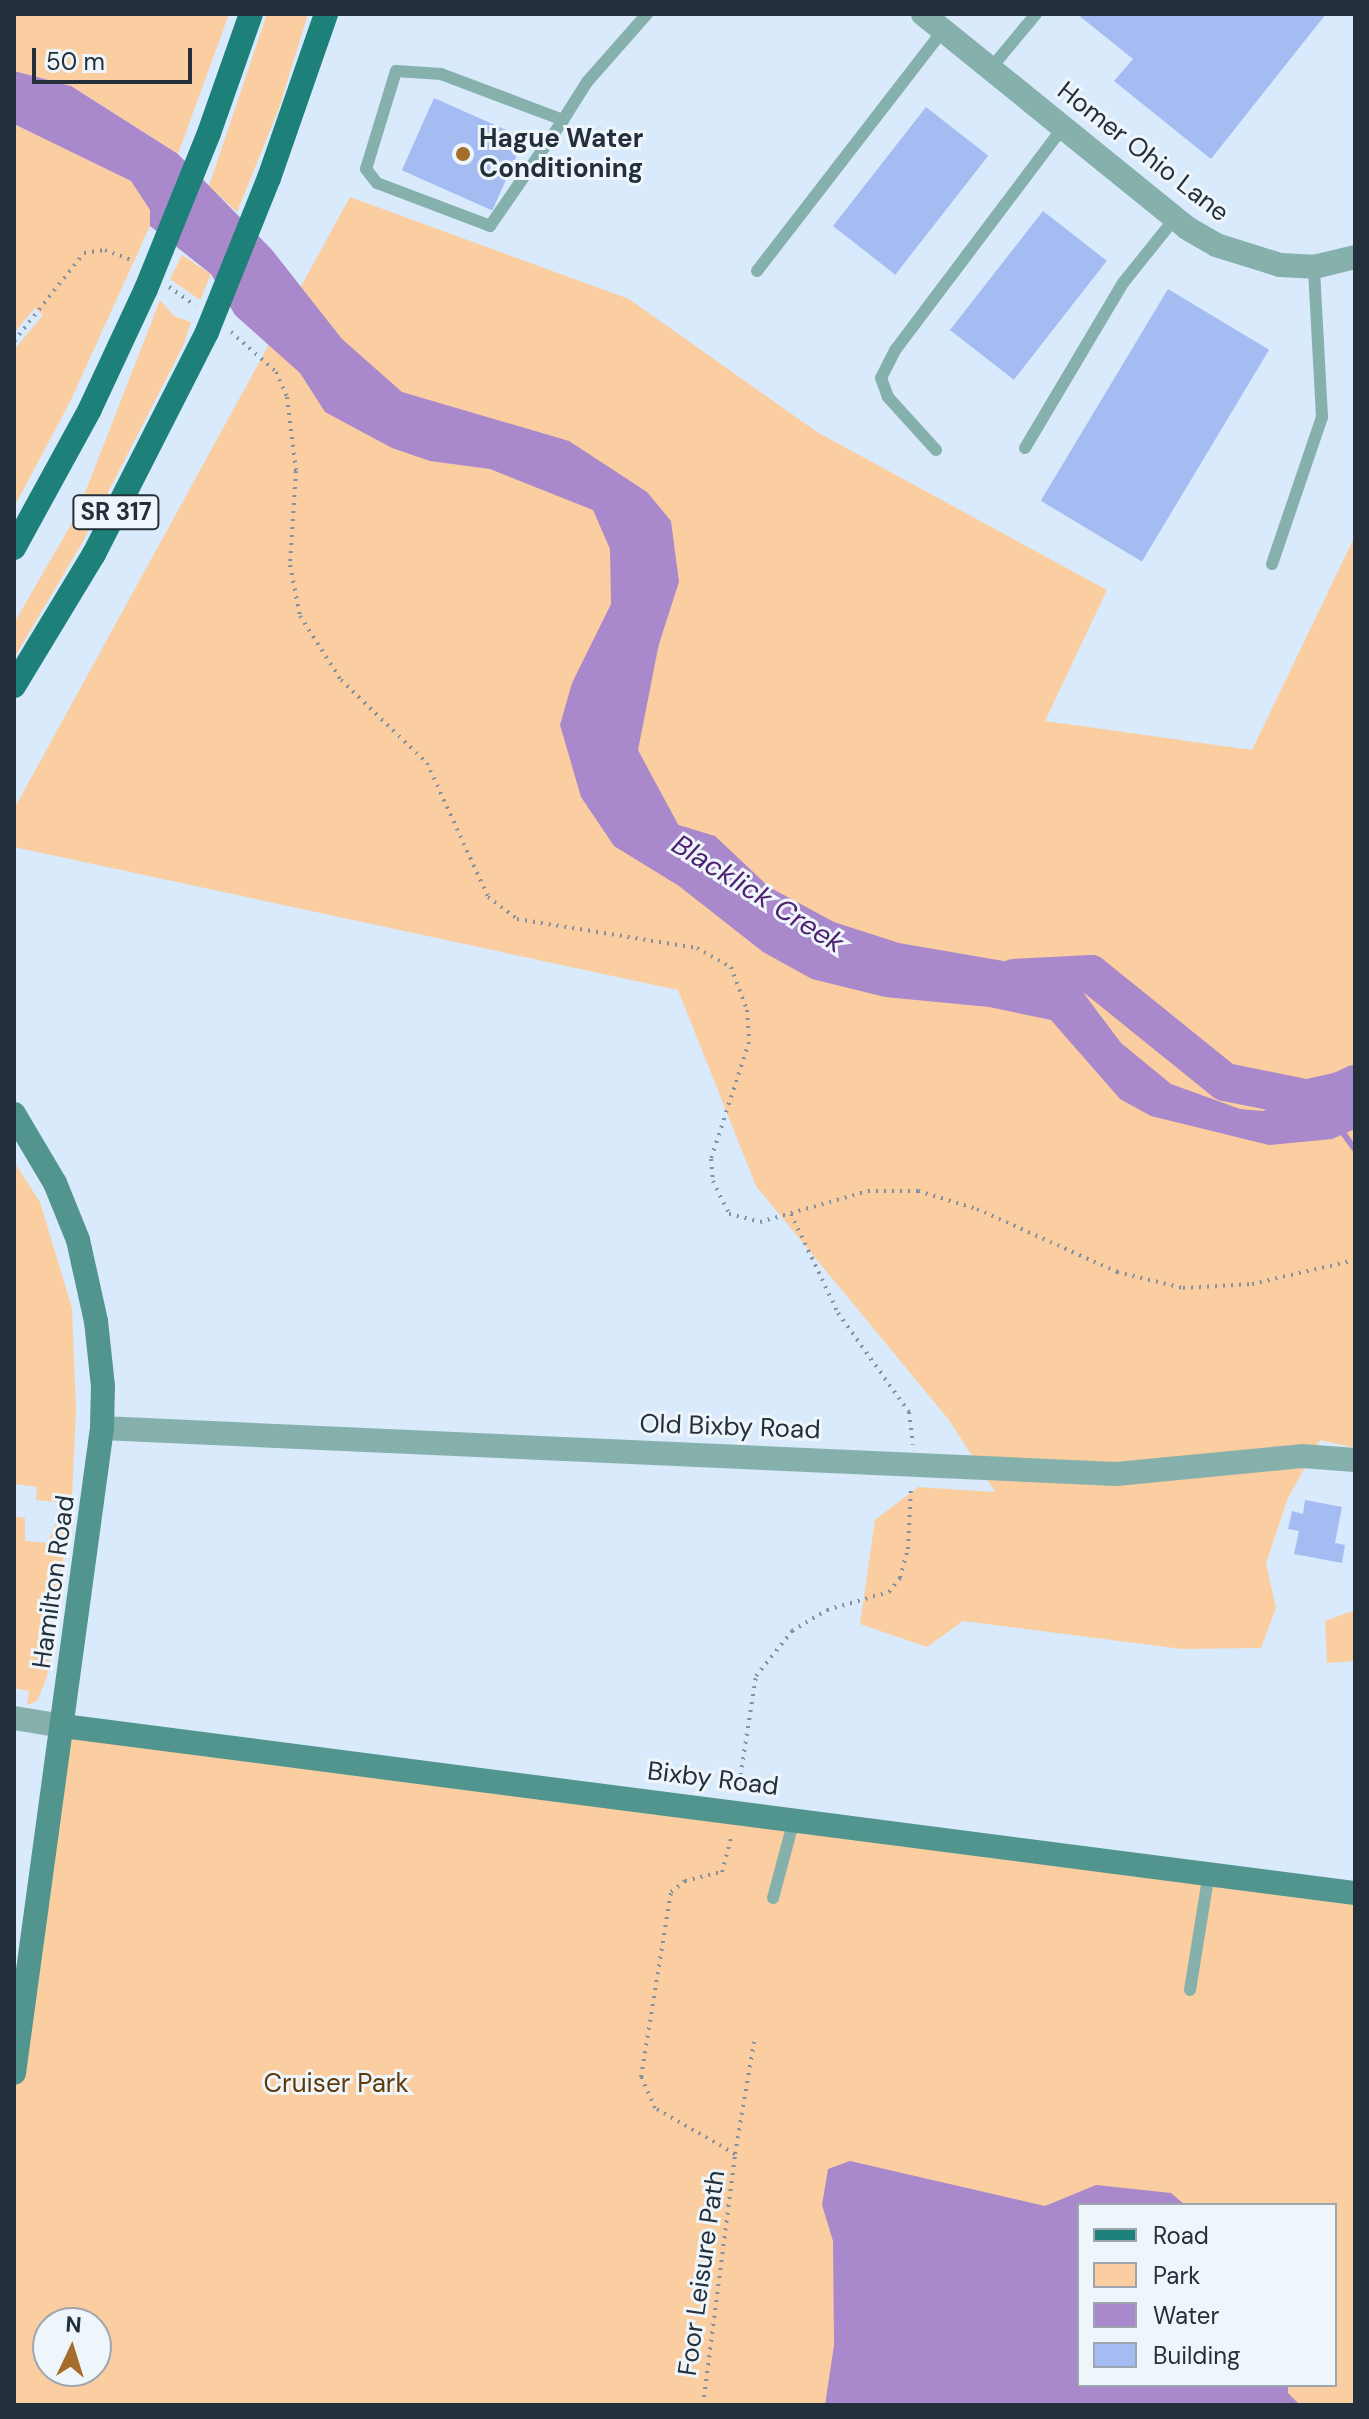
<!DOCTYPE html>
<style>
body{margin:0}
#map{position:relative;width:1369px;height:2419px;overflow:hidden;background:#d8eafb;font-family:"DM Sans",sans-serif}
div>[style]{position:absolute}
.green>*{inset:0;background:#fbcea1}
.water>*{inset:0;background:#a988cb}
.stream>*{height:6px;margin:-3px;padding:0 3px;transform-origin:3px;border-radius:3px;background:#a988cb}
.river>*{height:38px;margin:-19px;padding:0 19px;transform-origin:19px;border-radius:19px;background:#a988cb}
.building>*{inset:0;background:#a5bcf3;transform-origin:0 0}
.path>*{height:4px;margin-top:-2px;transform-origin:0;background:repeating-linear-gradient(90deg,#8292a0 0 2px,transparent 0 8px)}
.lane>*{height:12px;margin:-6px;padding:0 6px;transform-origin:6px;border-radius:6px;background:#86b0ab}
.street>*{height:24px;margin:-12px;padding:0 12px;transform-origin:12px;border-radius:12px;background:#86b0ab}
.secondary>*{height:24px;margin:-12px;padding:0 12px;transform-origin:12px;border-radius:12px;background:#51958e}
.primary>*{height:24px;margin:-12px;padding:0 12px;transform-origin:12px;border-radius:12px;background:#1d8179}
.primary-bridge>*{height:24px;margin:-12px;padding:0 12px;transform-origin:12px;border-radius:12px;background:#1d8179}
.dots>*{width:22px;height:22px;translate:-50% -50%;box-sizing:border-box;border:4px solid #eff6fb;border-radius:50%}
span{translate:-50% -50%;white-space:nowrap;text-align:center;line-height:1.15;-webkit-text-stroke:6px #eff6fb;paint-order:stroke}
.shield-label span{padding:2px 6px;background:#eff6fb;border:2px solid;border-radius:6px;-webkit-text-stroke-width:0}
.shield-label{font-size:24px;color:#232f3a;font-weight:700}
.poi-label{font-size:26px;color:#232f3a;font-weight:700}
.left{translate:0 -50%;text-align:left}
.street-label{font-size:26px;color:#232f3a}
.park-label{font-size:26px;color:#5f3907}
.water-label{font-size:28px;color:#4e2170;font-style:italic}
.frame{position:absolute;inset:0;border:16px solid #232f3a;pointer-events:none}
.legend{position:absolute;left:1077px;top:2203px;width:260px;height:184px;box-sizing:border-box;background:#eff6fb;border:2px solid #9da6ae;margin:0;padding:10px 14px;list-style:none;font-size:24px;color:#232f3a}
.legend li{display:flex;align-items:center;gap:16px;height:40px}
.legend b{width:40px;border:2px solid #9da6ae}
.north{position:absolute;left:32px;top:2307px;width:80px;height:80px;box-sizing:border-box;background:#eff6fb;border:2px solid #9da6ae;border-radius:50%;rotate:4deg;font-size:22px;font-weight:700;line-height:32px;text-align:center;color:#232f3a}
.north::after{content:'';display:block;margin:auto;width:28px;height:36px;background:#a56d2a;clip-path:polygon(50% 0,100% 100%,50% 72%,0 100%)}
.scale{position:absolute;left:32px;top:48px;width:160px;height:36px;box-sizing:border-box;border:4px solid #232f3a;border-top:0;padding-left:10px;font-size:24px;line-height:28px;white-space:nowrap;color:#232f3a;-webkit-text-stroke:6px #eff6fb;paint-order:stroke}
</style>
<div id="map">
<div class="green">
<div style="clip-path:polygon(14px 14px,229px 14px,178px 154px,71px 86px,14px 71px)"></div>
<div style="clip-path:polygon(267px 14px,308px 14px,279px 108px,237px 212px,209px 186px)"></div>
<div style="clip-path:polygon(14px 124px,131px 181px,150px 210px,150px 226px,70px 402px,14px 507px,14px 350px,43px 315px,35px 308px,14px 333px)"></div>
<div style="clip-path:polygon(350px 197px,629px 299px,817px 432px,1107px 590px,1045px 721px,1252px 750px,1355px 536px,1355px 1448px,1320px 1440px,1288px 1498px,1266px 1563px,1276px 1608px,1261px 1648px,1182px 1649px,963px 1621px,927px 1647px,860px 1624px,875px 1520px,918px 1487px,995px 1492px,949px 1420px,756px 1186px,678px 990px,14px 847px,14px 809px)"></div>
<div style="clip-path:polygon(182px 255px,211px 274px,200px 300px,170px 279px)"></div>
<div style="clip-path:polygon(160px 300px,174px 316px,191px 322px,184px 344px,82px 543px,14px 658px,14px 623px,76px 516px)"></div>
<div style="clip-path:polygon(14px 1162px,40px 1202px,72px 1308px,76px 1409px,72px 1498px,65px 1503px,36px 1500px,37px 1487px,14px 1484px)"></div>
<div style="clip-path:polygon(14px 1516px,25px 1518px,25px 1541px,48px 1543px,55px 1524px,67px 1531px,47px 1677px,37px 1701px,27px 1705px,29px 1691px,14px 1688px)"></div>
<div style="clip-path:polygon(1355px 1610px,1355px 1661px,1327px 1663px,1325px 1621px)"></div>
<div style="clip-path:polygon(evenodd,63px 1726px,1355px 1893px,1355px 2405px,14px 2405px,14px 2073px,63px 1726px,1079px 2205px,1335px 2205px,1335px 2385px,1079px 2385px,1079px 2205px,63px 1726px,48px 2323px,96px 2323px,96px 2371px,48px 2371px,48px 2323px)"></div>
</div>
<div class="water">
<div style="clip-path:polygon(14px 71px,71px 86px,178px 154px,272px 250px,342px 339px,402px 392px,569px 441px,647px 492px,671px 521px,679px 582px,658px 647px,628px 681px,615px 708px,615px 761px,622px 789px,636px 806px,649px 816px,715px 836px,769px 887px,834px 922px,899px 943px,1045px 968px,1073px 979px,1121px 1043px,1171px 1084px,1240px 1109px,1263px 1111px,1292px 1098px,1289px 1083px,1355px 1068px,1355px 1129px,1332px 1139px,1269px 1145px,1151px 1116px,1120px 1099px,1051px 1020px,989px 1007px,885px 997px,812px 979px,763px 952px,679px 886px,614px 846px,581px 797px,560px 725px,572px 683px,611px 604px,610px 549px,593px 510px,490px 469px,430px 461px,392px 448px,325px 412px,300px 373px,235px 315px,211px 274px,150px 226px,150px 210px,131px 181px,14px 124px)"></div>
<div style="clip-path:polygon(850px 2161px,1045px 2206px,1096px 2185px,1171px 2193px,1185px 2205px,1079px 2205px,1079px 2385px,1288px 2385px,1288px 2393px,1300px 2405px,825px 2405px,834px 2345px,833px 2241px,822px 2205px,828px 2169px)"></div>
</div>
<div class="stream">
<div style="left:1341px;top:1130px;width:24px;rotate:54deg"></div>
</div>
<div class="river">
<div style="left:643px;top:626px;width:129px;rotate:101.1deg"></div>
<div style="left:618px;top:753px;width:106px;rotate:61.7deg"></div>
<div style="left:668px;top:846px;width:20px;rotate:30deg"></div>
<div style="left:1014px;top:978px;width:77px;rotate:-3deg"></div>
<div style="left:1091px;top:974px;width:172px;rotate:38.9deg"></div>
<div style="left:1225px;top:1082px;width:97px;rotate:11.3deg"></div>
<div style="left:1320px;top:1101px;width:39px;rotate:-26deg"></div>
</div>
<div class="building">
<div style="clip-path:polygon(1077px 14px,1326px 14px,1211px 159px,1114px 81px,1133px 59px)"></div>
<div style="left:434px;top:98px;width:99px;height:79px;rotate:24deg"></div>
<div style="left:926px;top:107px;width:79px;height:151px;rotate:38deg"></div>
<div style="left:1043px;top:211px;width:81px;height:151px;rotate:38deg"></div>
<div style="left:1168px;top:289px;width:118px;height:247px;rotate:31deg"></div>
<div style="clip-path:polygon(1305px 1500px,1342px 1507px,1335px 1543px,1345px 1545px,1342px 1563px,1294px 1554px,1299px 1531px,1288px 1529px,1292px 1511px,1303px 1514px)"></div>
</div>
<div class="path">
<div style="left:169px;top:287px;width:32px;rotate:35deg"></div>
<div style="left:231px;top:332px;width:60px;rotate:41.6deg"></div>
<div style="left:276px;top:372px;width:27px;rotate:66deg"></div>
<div style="left:287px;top:397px;width:75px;rotate:83.1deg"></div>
<div style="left:296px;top:471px;width:94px;rotate:93.7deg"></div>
<div style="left:290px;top:565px;width:52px;rotate:78.9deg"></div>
<div style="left:300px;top:616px;width:76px;rotate:57.4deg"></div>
<div style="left:341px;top:680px;width:120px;rotate:44deg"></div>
<div style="left:427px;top:763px;width:147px;rotate:65.5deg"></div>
<div style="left:488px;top:897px;width:36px;rotate:37deg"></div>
<div style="left:517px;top:919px;width:182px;rotate:9.2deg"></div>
<div style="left:697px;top:948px;width:39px;rotate:29deg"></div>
<div style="left:731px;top:967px;width:46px;rotate:69.6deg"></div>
<div style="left:747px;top:1010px;width:32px;rotate:86deg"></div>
<div style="left:749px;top:1042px;width:123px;rotate:108deg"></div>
<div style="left:711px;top:1159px;width:22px;rotate:85deg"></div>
<div style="left:713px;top:1181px;width:37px;rotate:64deg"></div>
<div style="left:729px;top:1214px;width:32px;rotate:14deg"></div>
<div style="left:760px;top:1222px;width:112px;rotate:-16deg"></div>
<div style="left:868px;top:1191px;width:50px"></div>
<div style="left:918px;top:1191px;width:62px;rotate:17deg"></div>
<div style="left:977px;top:1209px;width:154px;rotate:24.2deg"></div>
<div style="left:1117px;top:1272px;width:68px;rotate:13.6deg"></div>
<div style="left:1183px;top:1288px;width:69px;rotate:-3.3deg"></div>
<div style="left:1252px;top:1284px;width:106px;rotate:-13.1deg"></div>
<div style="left:14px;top:341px;width:112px;rotate:-51.5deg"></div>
<div style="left:84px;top:253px;width:21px;rotate:-8deg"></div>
<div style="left:105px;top:250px;width:30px;rotate:21deg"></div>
<div style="left:791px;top:1214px;width:110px;rotate:64.6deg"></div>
<div style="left:838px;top:1313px;width:122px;rotate:54.4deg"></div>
<div style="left:909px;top:1412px;width:33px;rotate:83deg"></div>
<div style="left:738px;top:1791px;width:116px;rotate:-81.1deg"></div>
<div style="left:756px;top:1676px;width:58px;rotate:-51.3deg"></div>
<div style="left:792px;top:1631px;width:41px;rotate:-31deg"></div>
<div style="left:827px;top:1610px;width:65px;rotate:-16.2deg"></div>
<div style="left:889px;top:1592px;width:18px;rotate:-52deg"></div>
<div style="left:900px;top:1578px;width:30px;rotate:-75deg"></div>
<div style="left:908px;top:1549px;width:63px;rotate:-87.3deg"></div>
<div style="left:735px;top:2154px;width:114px;rotate:-80.4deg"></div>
<div style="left:703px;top:2405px;width:253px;rotate:-82.7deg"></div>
<div style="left:735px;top:2154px;width:92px;rotate:-150.1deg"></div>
<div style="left:655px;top:2108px;width:34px;rotate:-114deg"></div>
<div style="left:641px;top:2077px;width:187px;rotate:-80.8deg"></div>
<div style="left:671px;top:1892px;width:18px;rotate:-38deg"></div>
<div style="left:685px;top:1881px;width:38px;rotate:-14deg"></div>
<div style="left:722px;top:1872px;width:38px;rotate:-75deg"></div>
</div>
<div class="lane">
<div style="left:991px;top:68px;width:70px;rotate:-50.2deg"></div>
<div style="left:563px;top:120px;width:130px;rotate:-159.3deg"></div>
<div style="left:441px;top:74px;width:45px;rotate:-176.2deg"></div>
<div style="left:396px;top:71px;width:102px;rotate:107deg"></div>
<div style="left:366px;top:169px;width:18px;rotate:52deg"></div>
<div style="left:377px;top:183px;width:121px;rotate:20.8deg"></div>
<div style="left:490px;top:226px;width:129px;rotate:-55.4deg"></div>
<div style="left:563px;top:120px;width:45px;rotate:-57.7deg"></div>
<div style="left:587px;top:82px;width:91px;rotate:-48.6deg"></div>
<div style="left:757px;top:271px;width:304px;rotate:-52.3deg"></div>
<div style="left:1025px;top:448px;width:192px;rotate:-59.3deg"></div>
<div style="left:1123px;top:283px;width:83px;rotate:-51.3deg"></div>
<div style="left:936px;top:450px;width:72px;rotate:-132.2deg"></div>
<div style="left:888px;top:397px;width:20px;rotate:-110deg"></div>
<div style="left:881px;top:378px;width:33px;rotate:-63deg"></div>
<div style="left:896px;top:349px;width:278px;rotate:-53deg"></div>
<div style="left:1272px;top:564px;width:155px;rotate:-71.2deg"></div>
<div style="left:1322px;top:417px;width:150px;rotate:-93.1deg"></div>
<div style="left:773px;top:1898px;width:69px;rotate:-75deg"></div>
<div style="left:1190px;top:1990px;width:119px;rotate:-80.8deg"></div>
</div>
<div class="street">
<div style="left:923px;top:14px;width:340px;rotate:39deg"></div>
<div style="left:1187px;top:228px;width:34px;rotate:30deg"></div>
<div style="left:1216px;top:245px;width:67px;rotate:17.4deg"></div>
<div style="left:1280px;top:265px;width:34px;rotate:3deg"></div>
<div style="left:1314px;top:267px;width:42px;rotate:-13.7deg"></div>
<div style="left:102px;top:1428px;width:1015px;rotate:2.6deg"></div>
<div style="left:1116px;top:1474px;width:187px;rotate:-5.5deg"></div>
<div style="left:1302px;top:1456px;width:53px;rotate:4.3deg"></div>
<div style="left:14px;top:1718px;width:50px;rotate:9.3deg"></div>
</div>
<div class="secondary">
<div style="left:14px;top:1114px;width:80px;rotate:59.3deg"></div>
<div style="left:55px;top:1183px;width:61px;rotate:68deg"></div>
<div style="left:78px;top:1240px;width:83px;rotate:77.5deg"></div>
<div style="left:96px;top:1321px;width:65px;rotate:83.9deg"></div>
<div style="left:103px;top:1386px;width:42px;rotate:91.4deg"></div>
<div style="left:102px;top:1428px;width:651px;rotate:97.77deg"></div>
<div style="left:63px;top:1726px;width:1303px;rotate:7.37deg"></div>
</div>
<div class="primary">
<div style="left:209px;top:133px;width:126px;rotate:-70.6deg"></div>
<div style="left:269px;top:178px;width:174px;rotate:-70.8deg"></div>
<div style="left:14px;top:548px;width:158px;rotate:-61.3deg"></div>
<div style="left:90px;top:409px;width:132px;rotate:-65deg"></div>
<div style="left:14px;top:686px;width:154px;rotate:-58.8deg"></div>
<div style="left:94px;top:554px;width:249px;rotate:-63deg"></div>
</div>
<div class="primary-bridge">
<div style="left:146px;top:289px;width:168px;rotate:-68deg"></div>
<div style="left:207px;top:332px;width:166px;rotate:-68.1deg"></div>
</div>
<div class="dots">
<div style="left:463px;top:154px;background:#a56d2a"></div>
</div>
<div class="shield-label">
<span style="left:116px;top:512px">SR 317</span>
</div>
<div class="poi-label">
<span class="left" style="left:479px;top:154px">Hague Water<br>Conditioning</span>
</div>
<div class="street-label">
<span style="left:1143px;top:152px;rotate:38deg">Homer Ohio Lane</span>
<span style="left:730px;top:1427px;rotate:2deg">Old Bixby Road</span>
<span style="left:54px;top:1582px;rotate:-82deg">Hamilton Road</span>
<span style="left:713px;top:1779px;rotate:7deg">Bixby Road</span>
<span style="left:702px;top:2273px;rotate:-82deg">Foor Leisure Path</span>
</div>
<div class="park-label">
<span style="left:336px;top:2084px">Cruiser Park</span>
</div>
<div class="water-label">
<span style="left:758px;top:894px;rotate:32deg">Blacklick Creek</span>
</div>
<div class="frame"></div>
<ul class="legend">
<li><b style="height:10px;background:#1d8179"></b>Road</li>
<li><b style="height:22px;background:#fbcea1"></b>Park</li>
<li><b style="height:22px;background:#a988cb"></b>Water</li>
<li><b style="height:22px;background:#a5bcf3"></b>Building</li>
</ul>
<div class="north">N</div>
<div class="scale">50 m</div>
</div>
